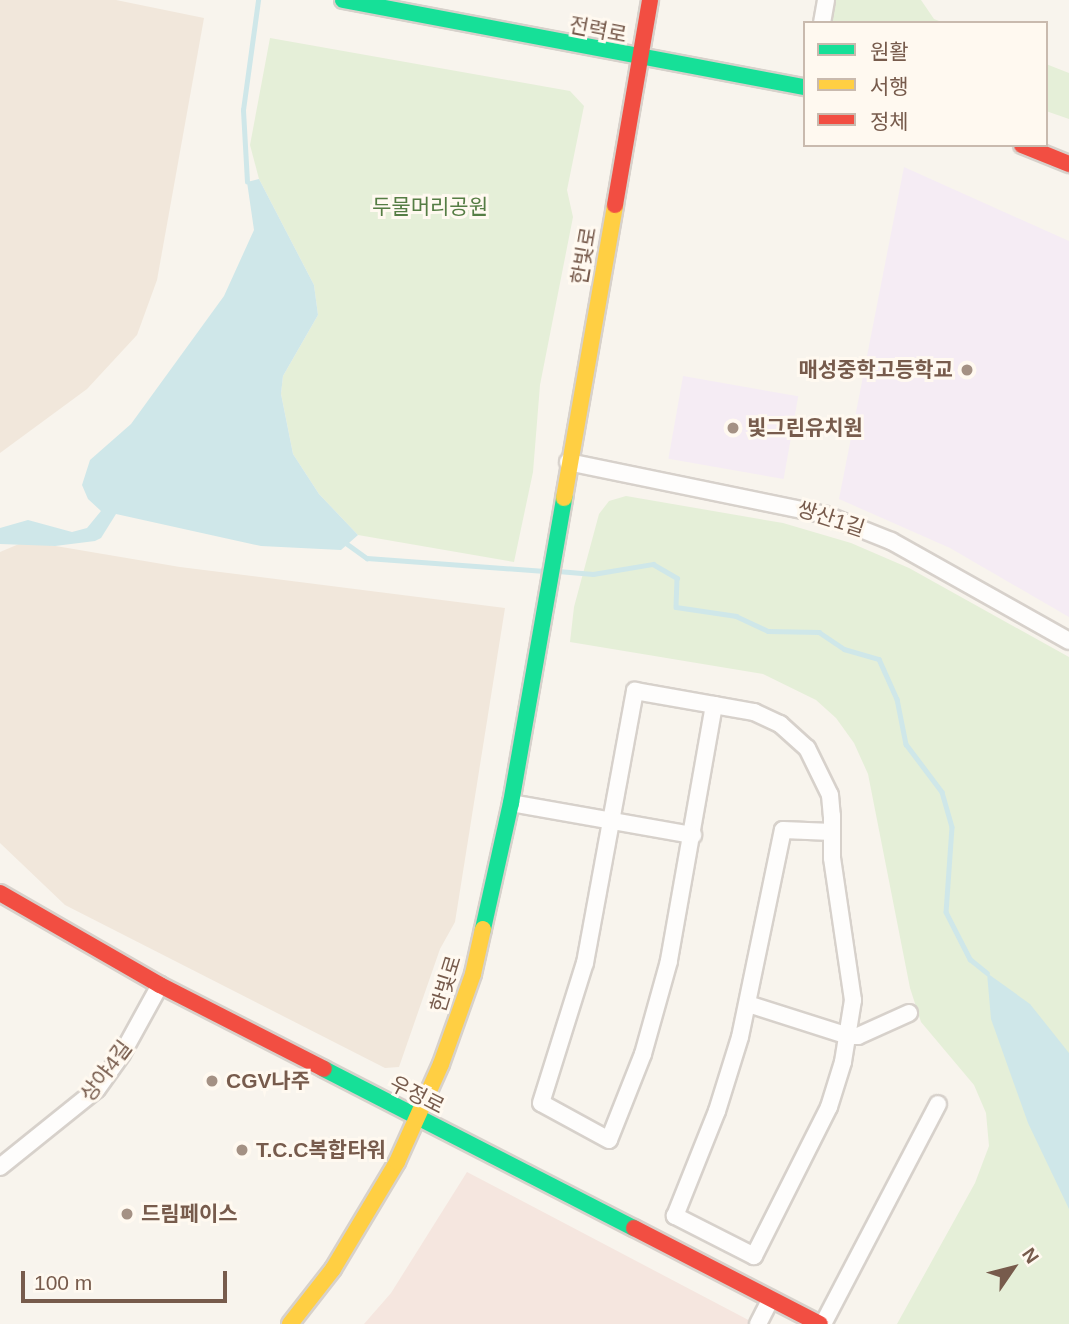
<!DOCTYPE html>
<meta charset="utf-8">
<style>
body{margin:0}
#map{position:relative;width:1069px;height:1324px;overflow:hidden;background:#f8f4ed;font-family:Helvetica,"Noto Sans KR",sans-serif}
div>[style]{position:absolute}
.residential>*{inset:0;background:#f1e7db}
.commercial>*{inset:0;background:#f5e6df}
.education>*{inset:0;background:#f5ecf4;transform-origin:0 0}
.green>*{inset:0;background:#e5efd8}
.water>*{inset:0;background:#cfe7e9}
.stream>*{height:4.5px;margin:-2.25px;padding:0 2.25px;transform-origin:2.25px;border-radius:2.25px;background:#cfe7e9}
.roads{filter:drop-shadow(2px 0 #d7d1cb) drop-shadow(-2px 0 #d7d1cb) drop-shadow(0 2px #d7d1cb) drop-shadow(0 -2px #d7d1cb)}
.street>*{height:16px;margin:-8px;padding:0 8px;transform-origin:8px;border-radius:8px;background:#fefdfc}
.fast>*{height:16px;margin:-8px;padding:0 8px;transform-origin:8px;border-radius:8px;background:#16e098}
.slow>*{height:16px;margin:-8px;padding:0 8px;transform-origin:8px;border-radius:8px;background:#ffcf43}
.jam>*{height:16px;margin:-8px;padding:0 8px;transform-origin:8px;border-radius:8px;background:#f24e42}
.dots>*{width:19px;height:19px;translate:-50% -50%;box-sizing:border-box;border:4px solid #fff9f0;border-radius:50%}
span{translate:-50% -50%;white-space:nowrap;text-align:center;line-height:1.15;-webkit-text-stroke:6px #fff9f0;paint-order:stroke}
.street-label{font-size:21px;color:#775b4c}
.park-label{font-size:21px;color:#557d44}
.poi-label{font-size:21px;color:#775b4c;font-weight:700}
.right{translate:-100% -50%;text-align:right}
.left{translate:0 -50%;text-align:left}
.legend{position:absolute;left:803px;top:21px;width:245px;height:126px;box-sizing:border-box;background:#fff9f0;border:2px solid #c9baae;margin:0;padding:9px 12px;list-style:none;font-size:21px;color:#775b4c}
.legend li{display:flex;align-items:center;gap:14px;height:35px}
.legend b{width:35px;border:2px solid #c9baae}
.north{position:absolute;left:978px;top:1233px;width:70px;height:70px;-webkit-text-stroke:5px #fff9f0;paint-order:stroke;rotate:55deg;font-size:19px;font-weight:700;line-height:28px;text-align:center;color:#775b4c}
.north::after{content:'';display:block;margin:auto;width:24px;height:32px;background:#775b4c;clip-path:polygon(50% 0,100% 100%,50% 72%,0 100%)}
.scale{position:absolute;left:21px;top:1271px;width:206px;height:32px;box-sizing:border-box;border:4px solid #775b4c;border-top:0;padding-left:9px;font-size:21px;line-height:24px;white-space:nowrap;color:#775b4c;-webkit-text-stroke:5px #fff9f0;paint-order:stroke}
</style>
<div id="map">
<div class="residential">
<div style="clip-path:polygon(0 0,116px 0,204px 18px,157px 280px,137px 335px,87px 389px,0 453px)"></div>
<div style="clip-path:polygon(26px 541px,180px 567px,505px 608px,455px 922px,440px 949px,399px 1067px,385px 1068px,65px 905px,0 843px,0 552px)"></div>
</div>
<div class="commercial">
<div style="clip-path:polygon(467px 1172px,756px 1324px,364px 1324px,391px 1293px)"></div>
</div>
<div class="education">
<div style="clip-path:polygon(904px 167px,1069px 241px,1069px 617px,950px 548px,839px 499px)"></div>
<div style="left:683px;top:376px;width:117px;height:84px;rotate:10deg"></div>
</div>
<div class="green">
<div style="clip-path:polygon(836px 0,921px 0,934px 19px,944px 23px,830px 23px)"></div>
<div style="clip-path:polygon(270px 38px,570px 91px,584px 106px,567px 190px,573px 217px,540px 385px,533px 472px,514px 562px,358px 535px,319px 494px,293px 454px,281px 394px,283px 376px,318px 315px,314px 285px,259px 179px,250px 145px)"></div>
<div style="clip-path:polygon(1046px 64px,1069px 73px,1069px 119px,1046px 111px)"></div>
<div style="clip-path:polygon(626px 496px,783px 523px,851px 543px,909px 568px,1069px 657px,1069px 1324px,897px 1324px,975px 1183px,989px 1146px,986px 1113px,974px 1085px,921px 1022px,910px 988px,868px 774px,854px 743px,836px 718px,816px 700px,763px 674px,570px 642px,574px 607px,599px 514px,609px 501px)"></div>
</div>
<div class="water">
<div style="clip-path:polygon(259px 179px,314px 285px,318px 315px,283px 376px,281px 394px,293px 454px,319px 494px,358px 535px,341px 550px,261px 546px,116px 514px,101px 538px,95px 541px,55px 546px,0 544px,0 528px,28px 520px,72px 532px,87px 528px,101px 511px,88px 499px,82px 485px,90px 460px,131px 424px,224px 296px,254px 230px,247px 182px)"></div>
<div style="clip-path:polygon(987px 973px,1030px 1004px,1069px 1053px,1069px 1209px,1028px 1123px,991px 1019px)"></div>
</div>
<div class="stream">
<div style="left:247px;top:182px;width:72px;rotate:-93.2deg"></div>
<div style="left:243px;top:110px;width:111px;rotate:-82.2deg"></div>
<div style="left:346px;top:543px;width:26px;rotate:36deg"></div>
<div style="left:367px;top:558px;width:178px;rotate:4.2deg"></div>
<div style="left:558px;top:571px;width:35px;rotate:5deg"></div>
<div style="left:593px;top:574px;width:61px;rotate:-9.5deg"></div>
<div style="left:653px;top:564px;width:28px;rotate:30deg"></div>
<div style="left:677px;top:578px;width:29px;rotate:92deg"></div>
<div style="left:676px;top:607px;width:61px;rotate:8.5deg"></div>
<div style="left:736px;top:616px;width:35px;rotate:25deg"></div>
<div style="left:768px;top:631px;width:51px;rotate:1.1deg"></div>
<div style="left:819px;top:632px;width:30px;rotate:34deg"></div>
<div style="left:844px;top:649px;width:36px;rotate:16deg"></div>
<div style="left:879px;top:659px;width:44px;rotate:65.8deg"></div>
<div style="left:897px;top:699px;width:46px;rotate:78.7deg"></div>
<div style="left:906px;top:744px;width:60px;rotate:53.1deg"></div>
<div style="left:942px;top:792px;width:36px;rotate:74deg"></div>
<div style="left:952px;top:827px;width:85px;rotate:94deg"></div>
<div style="left:946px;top:912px;width:53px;rotate:62.9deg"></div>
<div style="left:970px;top:959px;width:22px;rotate:39deg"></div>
</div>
<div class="roads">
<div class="street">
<div style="left:822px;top:23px;width:23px;rotate:-80deg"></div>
<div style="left:568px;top:462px;width:263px;rotate:11.6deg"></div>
<div style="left:826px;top:515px;width:70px;rotate:21.8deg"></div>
<div style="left:891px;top:541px;width:204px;rotate:29.3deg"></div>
<div style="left:714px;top:705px;width:260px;rotate:100deg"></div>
<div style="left:669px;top:961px;width:97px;rotate:105.6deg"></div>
<div style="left:643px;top:1054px;width:92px;rotate:111.6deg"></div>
<div style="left:609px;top:1140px;width:77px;rotate:-151.4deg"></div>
<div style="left:541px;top:1103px;width:147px;rotate:-72.6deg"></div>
<div style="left:585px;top:963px;width:277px;rotate:-79.6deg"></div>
<div style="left:635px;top:691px;width:80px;rotate:10deg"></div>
<div style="left:714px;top:705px;width:41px;rotate:9.9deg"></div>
<div style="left:754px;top:712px;width:29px;rotate:25deg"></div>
<div style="left:780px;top:724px;width:36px;rotate:42deg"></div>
<div style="left:807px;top:748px;width:52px;rotate:63.9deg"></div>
<div style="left:830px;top:795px;width:21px;rotate:85deg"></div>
<div style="left:832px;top:816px;width:42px;rotate:90deg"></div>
<div style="left:832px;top:858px;width:144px;rotate:81.6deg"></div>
<div style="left:853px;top:1000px;width:63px;rotate:99.2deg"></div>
<div style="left:843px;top:1062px;width:47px;rotate:107.3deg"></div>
<div style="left:829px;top:1107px;width:167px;rotate:116.7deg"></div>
<div style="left:754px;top:1256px;width:89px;rotate:-153.1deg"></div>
<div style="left:675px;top:1216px;width:113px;rotate:-68.2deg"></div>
<div style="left:717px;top:1111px;width:77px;rotate:-72.7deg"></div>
<div style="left:740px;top:1037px;width:211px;rotate:-78.3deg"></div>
<div style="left:783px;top:830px;width:49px;rotate:2.3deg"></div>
<div style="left:511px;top:803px;width:185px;rotate:10deg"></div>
<div style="left:748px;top:1004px;width:105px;rotate:17.7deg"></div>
<div style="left:848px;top:1036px;width:10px"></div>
<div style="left:858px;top:1036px;width:56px;rotate:-24.3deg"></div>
<div style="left:0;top:1167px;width:124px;rotate:-38.8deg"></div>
<div style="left:97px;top:1089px;width:43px;rotate:-54.5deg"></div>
<div style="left:122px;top:1054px;width:79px;rotate:-61.2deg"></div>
<div style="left:758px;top:1324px;width:28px;rotate:-63deg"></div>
<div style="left:823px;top:1324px;width:248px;rotate:-62.4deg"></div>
</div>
<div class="fast">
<div style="left:343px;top:0;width:470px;rotate:10.7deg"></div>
<div style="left:483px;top:929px;width:129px;rotate:-77.5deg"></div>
<div style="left:511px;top:803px;width:310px;rotate:-80.1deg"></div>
<div style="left:324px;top:1069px;width:348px;rotate:27.2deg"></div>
</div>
<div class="slow">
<div style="left:564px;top:498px;width:297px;rotate:-80.1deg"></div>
<div style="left:290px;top:1324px;width:70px;rotate:-52deg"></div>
<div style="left:333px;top:1269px;width:125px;rotate:-59.1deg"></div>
<div style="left:397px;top:1162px;width:107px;rotate:-65.8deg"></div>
<div style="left:441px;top:1064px;width:96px;rotate:-70.4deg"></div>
<div style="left:473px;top:974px;width:46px;rotate:-77.5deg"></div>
</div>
<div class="jam">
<div style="left:1022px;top:145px;width:51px;rotate:22deg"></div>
<div style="left:615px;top:205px;width:208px;rotate:-80.3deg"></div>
<div style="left:0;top:893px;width:185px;rotate:29.9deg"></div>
<div style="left:160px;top:985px;width:184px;rotate:27.1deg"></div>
<div style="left:634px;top:1228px;width:209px;rotate:27.3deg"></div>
</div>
</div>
<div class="dots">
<div style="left:967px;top:370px;background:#a49184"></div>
<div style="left:733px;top:428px;background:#a49184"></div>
<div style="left:212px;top:1081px;background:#a49184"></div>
<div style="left:242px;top:1150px;background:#a49184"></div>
<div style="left:127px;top:1214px;background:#a49184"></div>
</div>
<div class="street-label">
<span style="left:598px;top:30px;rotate:11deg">전력로</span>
<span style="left:584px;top:256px;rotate:-80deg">한빛로</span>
<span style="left:831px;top:519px;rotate:18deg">쌍산1길</span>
<span style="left:446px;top:984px;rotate:-73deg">한빛로</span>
<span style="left:106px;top:1071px;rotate:-53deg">상야4길</span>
<span style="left:417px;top:1095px;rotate:27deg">우정로</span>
</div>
<div class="park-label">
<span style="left:430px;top:207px">두물머리공원</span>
</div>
<div class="poi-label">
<span class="right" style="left:953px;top:370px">매성중학고등학교</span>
<span class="left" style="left:747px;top:428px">빛그린유치원</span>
<span class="left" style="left:226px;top:1081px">CGV나주</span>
<span class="left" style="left:256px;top:1150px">T.C.C복합타워</span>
<span class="left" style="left:141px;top:1214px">드림페이스</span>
</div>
<ul class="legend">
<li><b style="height:9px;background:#16e098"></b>원활</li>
<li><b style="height:9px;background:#ffcf43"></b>서행</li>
<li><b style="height:9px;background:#f24e42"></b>정체</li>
</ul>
<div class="north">N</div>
<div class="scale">100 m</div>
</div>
